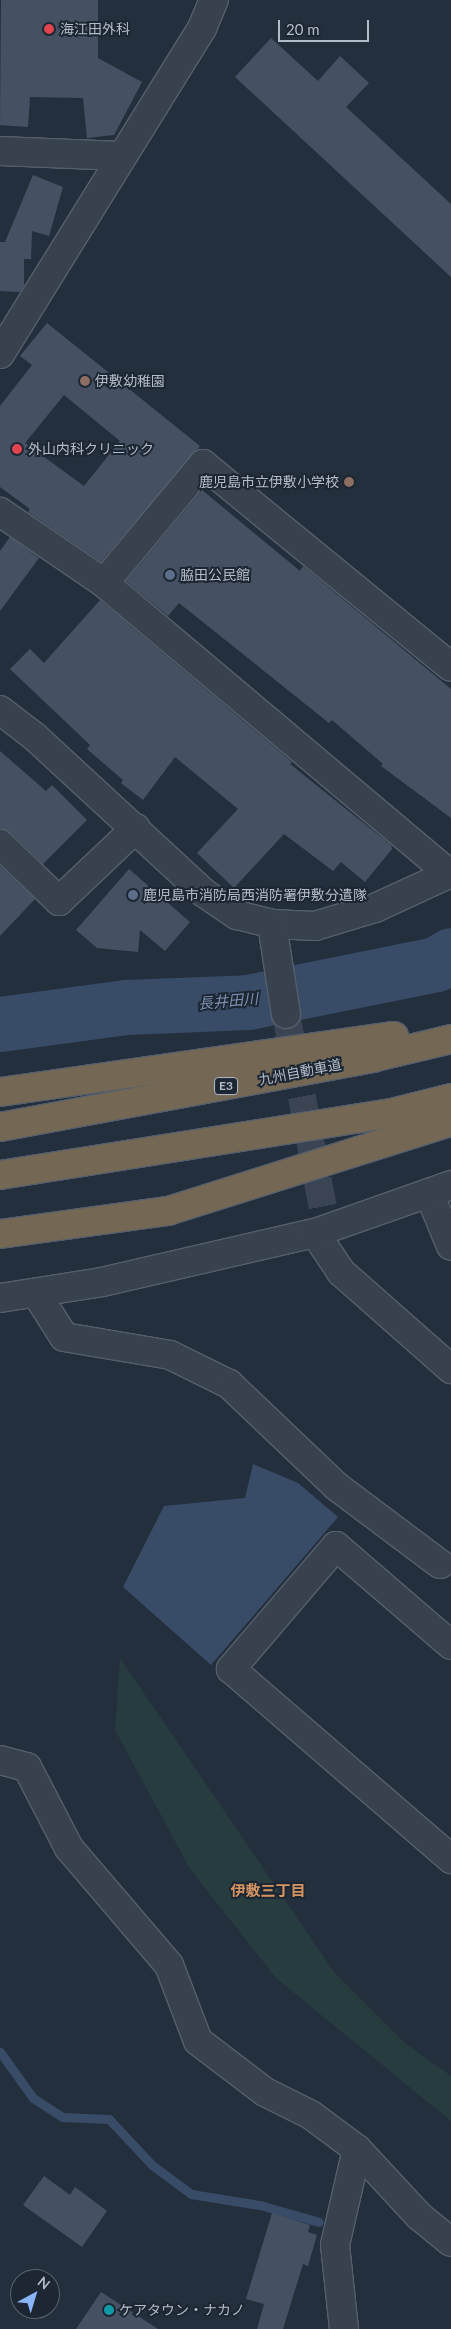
<!DOCTYPE html>
<meta charset="utf-8">
<style>
body{margin:0}
#map{position:relative;width:451px;height:2329px;overflow:hidden;background:#242f3e;font-family:Lato,"Noto Sans JP",sans-serif}
div>[style]{position:absolute}
.green>*{inset:0;background:#263c3f}
.water>*{inset:0;background:#394c67}
.stream>*{height:9px;margin:-4.5px;padding:0 4.5px;transform-origin:4.5px;border-radius:4.5px;background:#394c67}
.river>*{height:55px;margin:-27.5px;padding:0 27.5px;transform-origin:27.5px;border-radius:27.5px;background:#394c67}
.building>*{inset:0;background:#455162}
.minor-tunnel>*{height:28px;margin-top:-14px;transform-origin:0;background:repeating-linear-gradient(90deg,#3a4453 0 28px,transparent 0 42px)}
.roads{filter:drop-shadow(1px 0 #565f6c) drop-shadow(-1px 0 #565f6c) drop-shadow(0 1px #565f6c) drop-shadow(0 -1px #565f6c)}
.minor>*{height:28px;margin:-14px;padding:0 14px;transform-origin:14px;border-radius:14px;background:#38414e}
.highway>*{height:28px;margin:-14px;padding:0 14px;transform-origin:14px;border-radius:14px;background:#746855}
.dots>*{width:14px;height:14px;translate:-50% -50%;box-sizing:border-box;border:2px solid #1d2633;border-radius:50%}
span{translate:-50% -50%;white-space:nowrap;text-align:center;line-height:1.15;-webkit-text-stroke:4px #1d2633;paint-order:stroke}
.shield-label span{padding:1px 4px;background:#1d2633;border:1px solid;border-radius:4px;-webkit-text-stroke-width:0}
.shield-label{font-size:12px;color:#b4bcc9;font-weight:700}
.poi-label{font-size:14px;color:#b4bcc9}
.left{translate:0 -50%;text-align:left}
.right{translate:-100% -50%;text-align:right}
.street-label{font-size:14px;color:#b4bcc9}
.water-label{font-size:15px;color:#7c92b1;font-style:italic}
.neighbourhood-label{font-size:15px;color:#d59563;font-weight:700}
.north{position:absolute;left:10px;top:2269px;width:50px;height:50px;box-sizing:border-box;background:#1d2633;border:1px solid #59626f;border-radius:50%;rotate:39deg;font-size:14px;font-weight:700;line-height:20px;text-align:center;color:#b4bcc9}
.north::after{content:'';display:block;margin:auto;width:18px;height:22px;background:#8ab4f8;clip-path:polygon(50% 0,100% 100%,50% 72%,0 100%)}
.scale{position:absolute;left:278px;top:20px;width:91px;height:22px;box-sizing:border-box;border:2px solid #b4bcc9;border-top:0;padding-left:6px;font-size:15px;line-height:18px;white-space:nowrap;color:#b4bcc9;-webkit-text-stroke:4px #1d2633;paint-order:stroke}
</style>
<div id="map">
<div class="green">
<div style="clip-path:polygon(120px 1658px,334px 1972px,406px 2044px,451px 2076px,451px 2121px,276px 1978px,190px 1869px,115px 1730px)"></div>
</div>
<div class="water">
<div style="clip-path:polygon(253px 1464px,298px 1483px,338px 1517px,211px 1665px,123px 1587px,164px 1506px,245px 1498px)"></div>
</div>
<div class="stream">
<div style="left:0;top:2052px;width:57px;rotate:54.3deg"></div>
<div style="left:33px;top:2098px;width:35px;rotate:33deg"></div>
<div style="left:62px;top:2117px;width:47px;rotate:2.4deg"></div>
<div style="left:109px;top:2119px;width:63px;rotate:46.9deg"></div>
<div style="left:152px;top:2165px;width:49px;rotate:36.6deg"></div>
<div style="left:191px;top:2194px;width:70px;rotate:9.1deg"></div>
<div style="left:260px;top:2205px;width:61px;rotate:16.1deg"></div>
</div>
<div class="river">
<div style="left:0;top:1024px;width:127px;rotate:-7.7deg"></div>
<div style="left:126px;top:1007px;width:122px;rotate:-2.3deg"></div>
<div style="left:248px;top:1002px;width:192px;rotate:-11.4deg"></div>
<div style="left:436px;top:964px;width:17px;rotate:-31deg"></div>
</div>
<div class="building">
<div style="clip-path:polygon(1px 0,98px 0,98px 58px,142px 82px,114px 135px,87px 138px,83px 98px,30px 97px,28px 127px,0 125px)"></div>
<div style="clip-path:polygon(271px 38px,318px 81px,340px 56px,369px 83px,346px 107px,451px 204px,451px 277px,235px 77px)"></div>
<div style="clip-path:polygon(33px 175px,63px 187px,49px 236px,32px 231px,31px 259px,24px 259px,24px 286px,20px 292px,0 291px,0 242px,5px 242px)"></div>
<div style="clip-path:polygon(evenodd,47px 323px,200px 446px,101px 562px,28px 512px,30px 509px,0 487px,0 406px,32px 365px,20px 356px,47px 323px,64px 395px,120px 441px,84px 486px,25px 443px,64px 395px)"></div>
<div style="clip-path:polygon(202px 490px,300px 571px,303px 566px,451px 689px,451px 818px,381px 766px,383px 764px,332px 720px,329px 723px,179px 603px,168px 616px,126px 581px)"></div>
<div style="clip-path:polygon(10px 537px,39px 558px,0 611px,0 551px)"></div>
<div style="clip-path:polygon(100px 600px,292px 762px,290px 764px,391px 845px,392px 849px,365px 882px,341px 862px,333px 871px,284px 834px,234px 888px,197px 853px,238px 809px,175px 757px,143px 800px,121px 783px,123px 780px,87px 749px,90px 745px,10px 669px,30px 649px,44px 663px)"></div>
<div style="clip-path:polygon(0 751px,46px 791px,52px 785px,87px 820px,43px 864px,11px 833px,0 829px)"></div>
<div style="clip-path:polygon(0 866px,35px 899px,0 936px)"></div>
<div style="clip-path:polygon(129px 869px,190px 922px,165px 951px,140px 930px,138px 952px,97px 948px,76px 930px)"></div>
<div style="clip-path:polygon(44px 2176px,70px 2195px,75px 2187px,107px 2211px,82px 2247px,23px 2205px)"></div>
<div style="clip-path:polygon(272px 2213px,310px 2225px,308px 2232px,317px 2235px,308px 2266px,303px 2264px,283px 2329px,257px 2329px,264px 2304px,246px 2299px)"></div>
<div style="clip-path:polygon(101px 2292px,158px 2329px,76px 2329px)"></div>
</div>
<div class="minor-tunnel">
<div style="left:286px;top:1014px;width:219px;rotate:79.2deg"></div>
</div>
<div class="roads">
<div class="minor">
<div style="left:0;top:151px;width:121px;rotate:2.4deg"></div>
<div style="left:0;top:354px;width:384px;rotate:-58.2deg"></div>
<div style="left:202px;top:28px;width:30px;rotate:-67deg"></div>
<div style="left:0;top:512px;width:126px;rotate:34.3deg"></div>
<div style="left:104px;top:583px;width:452px;rotate:40.1deg"></div>
<div style="left:104px;top:583px;width:155px;rotate:-50.2deg"></div>
<div style="left:203px;top:464px;width:320px;rotate:39.3deg"></div>
<div style="left:0;top:710px;width:44px;rotate:37.6deg"></div>
<div style="left:35px;top:737px;width:230px;rotate:42.7deg"></div>
<div style="left:204px;top:893px;width:40px;rotate:34deg"></div>
<div style="left:237px;top:915px;width:36px;rotate:14deg"></div>
<div style="left:272px;top:924px;width:43px;rotate:2.7deg"></div>
<div style="left:315px;top:926px;width:63px;rotate:-16.7deg"></div>
<div style="left:375px;top:908px;width:84px;rotate:-24.7deg"></div>
<div style="left:0;top:844px;width:82px;rotate:44deg"></div>
<div style="left:59px;top:901px;width:106px;rotate:-43.5deg"></div>
<div style="left:272px;top:924px;width:91px;rotate:81.2deg"></div>
<div style="left:429px;top:1193px;width:57px;rotate:67.5deg"></div>
<div style="left:315px;top:1233px;width:47px;rotate:56.3deg"></div>
<div style="left:341px;top:1272px;width:147px;rotate:41.4deg"></div>
<div style="left:36px;top:1293px;width:52px;rotate:57.5deg"></div>
<div style="left:64px;top:1337px;width:108px;rotate:9.6deg"></div>
<div style="left:170px;top:1355px;width:66px;rotate:26.2deg"></div>
<div style="left:229px;top:1384px;width:148px;rotate:43.6deg"></div>
<div style="left:336px;top:1486px;width:130px;rotate:36.9deg"></div>
<div style="left:0;top:1298px;width:103px;rotate:-8.9deg"></div>
<div style="left:102px;top:1282px;width:219px;rotate:-13deg"></div>
<div style="left:315px;top:1233px;width:144px;rotate:-19.4deg"></div>
<div style="left:451px;top:1645px;width:152px;rotate:-139.3deg"></div>
<div style="left:336px;top:1546px;width:162px;rotate:130.5deg"></div>
<div style="left:231px;top:1669px;width:291px;rotate:40.8deg"></div>
<div style="left:0;top:1760px;width:28px;rotate:15deg"></div>
<div style="left:27px;top:1767px;width:91px;rotate:62.6deg"></div>
<div style="left:69px;top:1848px;width:154px;rotate:49.5deg"></div>
<div style="left:169px;top:1965px;width:81px;rotate:69.1deg"></div>
<div style="left:198px;top:2041px;width:84px;rotate:37.3deg"></div>
<div style="left:265px;top:2092px;width:51px;rotate:26.6deg"></div>
<div style="left:311px;top:2115px;width:57px;rotate:36.5deg"></div>
<div style="left:357px;top:2149px;width:91px;rotate:47.2deg"></div>
<div style="left:419px;top:2216px;width:41px;rotate:39.1deg"></div>
<div style="left:344px;top:2329px;width:84px;rotate:-96.1deg"></div>
<div style="left:335px;top:2245px;width:98px;rotate:-77.1deg"></div>
</div>
<div class="highway">
<div style="left:0;top:1092px;width:398px;rotate:-8.1deg"></div>
<div style="left:0;top:1127px;width:382px;rotate:-10.5deg"></div>
<div style="left:376px;top:1057px;width:77px;rotate:-13.5deg"></div>
<div style="left:0;top:1175px;width:396px;rotate:-9deg"></div>
<div style="left:391px;top:1113px;width:62px;rotate:-14deg"></div>
<div style="left:0;top:1234px;width:170px;rotate:-7.8deg"></div>
<div style="left:168px;top:1211px;width:297px;rotate:-17.5deg"></div>
</div>
</div>
<div class="dots">
<div style="left:49px;top:29px;background:#e0444e"></div>
<div style="left:85px;top:381px;background:#8d6e63"></div>
<div style="left:17px;top:449px;background:#e0444e"></div>
<div style="left:349px;top:482px;background:#8d6e63"></div>
<div style="left:170px;top:575px;background:#5c6f8a"></div>
<div style="left:133px;top:895px;background:#5c6f8a"></div>
<div style="left:109px;top:2310px;background:#0f9aa8"></div>
</div>
<div class="shield-label">
<span style="left:226px;top:1086px">E3</span>
</div>
<div class="poi-label">
<span class="left" style="left:60px;top:29px">海江田外科</span>
<span class="left" style="left:95px;top:381px">伊敷幼稚園</span>
<span class="left" style="left:28px;top:449px">外山内科クリニック</span>
<span class="right" style="left:339px;top:482px">鹿児島市立伊敷小学校</span>
<span class="left" style="left:180px;top:575px">脇田公民館</span>
<span class="left" style="left:143px;top:895px">鹿児島市消防局西消防署伊敷分遣隊</span>
<span class="left" style="left:119px;top:2310px">ケアタウン・ナカノ</span>
</div>
<div class="street-label">
<span style="left:300px;top:1072px;rotate:-11deg">九州自動車道</span>
</div>
<div class="water-label">
<span style="left:228px;top:1001px;rotate:-5deg">長井田川</span>
</div>
<div class="neighbourhood-label">
<span style="left:268px;top:1891px">伊敷三丁目</span>
</div>
<div class="north">N</div>
<div class="scale">20 m</div>
</div>
